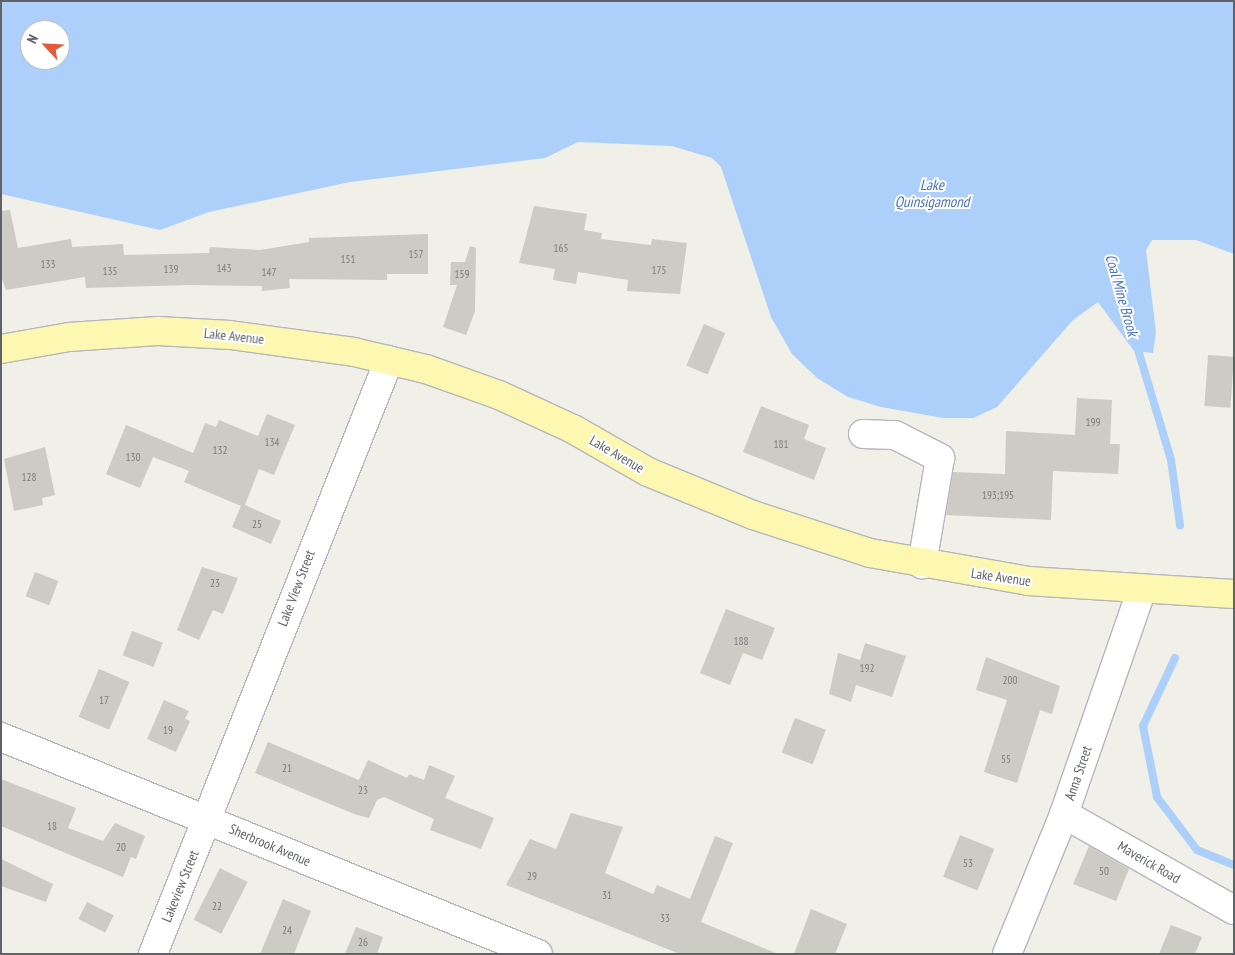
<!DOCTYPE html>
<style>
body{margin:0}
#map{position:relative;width:1235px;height:955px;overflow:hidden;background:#f0efe8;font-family:"PT Sans Narrow",sans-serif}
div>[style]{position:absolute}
.water>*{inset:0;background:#add0fb}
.stream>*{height:8px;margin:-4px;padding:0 4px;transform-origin:4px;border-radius:4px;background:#add0fb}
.building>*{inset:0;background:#cccbc4;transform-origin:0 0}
.roads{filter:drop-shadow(1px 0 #b5b7bb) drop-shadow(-1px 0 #b5b7bb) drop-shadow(0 1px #b5b7bb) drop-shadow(0 -1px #b5b7bb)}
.minor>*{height:28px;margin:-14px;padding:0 14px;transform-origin:14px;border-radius:14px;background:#fff}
.major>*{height:28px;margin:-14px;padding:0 14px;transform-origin:14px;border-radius:14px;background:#fcf8b1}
span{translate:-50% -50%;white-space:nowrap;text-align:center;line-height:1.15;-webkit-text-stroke:4px #fff;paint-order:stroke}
.number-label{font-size:11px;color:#7a7c7e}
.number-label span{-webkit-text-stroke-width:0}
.street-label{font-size:14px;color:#5f6267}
.water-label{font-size:15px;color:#4b74b7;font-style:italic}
.frame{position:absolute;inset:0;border:2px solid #5f6267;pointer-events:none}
.north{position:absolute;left:20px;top:20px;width:50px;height:50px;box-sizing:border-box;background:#fff;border:1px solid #bfc0c2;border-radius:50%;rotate:295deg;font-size:14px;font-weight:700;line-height:20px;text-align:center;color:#5f6267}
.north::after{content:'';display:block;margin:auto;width:18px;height:22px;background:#e25b3c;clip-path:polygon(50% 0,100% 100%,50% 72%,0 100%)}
</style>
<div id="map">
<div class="water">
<div style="clip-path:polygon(evenodd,1px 1px,1234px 1px,1234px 254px,1196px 240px,1152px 240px,1146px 250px,1156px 332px,1153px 353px,1134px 351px,1098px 302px,1073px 320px,997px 407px,973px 418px,943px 418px,881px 407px,848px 397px,817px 378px,792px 354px,771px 317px,721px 167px,712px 158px,672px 146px,578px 142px,545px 158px,350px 182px,209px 212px,160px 230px,1px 194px,1px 1px,30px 30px,60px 30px,60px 60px,30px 60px,30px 30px)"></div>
</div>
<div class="stream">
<div style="left:1136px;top:343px;width:122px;rotate:73.3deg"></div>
<div style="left:1171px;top:460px;width:66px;rotate:82.1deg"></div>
<div style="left:1175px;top:658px;width:75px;rotate:115.2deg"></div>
<div style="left:1143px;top:726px;width:72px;rotate:78.8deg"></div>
<div style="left:1157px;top:797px;width:66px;rotate:53deg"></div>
<div style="left:1197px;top:850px;width:40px;rotate:22deg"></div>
</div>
<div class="building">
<div style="clip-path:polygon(534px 206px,587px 214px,584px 230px,602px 233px,601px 239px,651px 245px,652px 239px,687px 243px,680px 294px,627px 291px,628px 280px,578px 272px,576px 284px,553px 280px,555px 269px,519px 263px)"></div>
<div style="clip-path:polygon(10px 210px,18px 248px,71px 239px,72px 247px,123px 244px,124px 255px,209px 253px,210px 247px,260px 250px,309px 242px,309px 238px,428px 234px,428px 274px,387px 274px,387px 280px,289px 279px,290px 288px,262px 291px,262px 286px,188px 285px,86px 288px,85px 277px,6px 290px,1px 276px,1px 211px)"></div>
<div style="clip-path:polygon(470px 246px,476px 248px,475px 311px,466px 335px,443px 327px,457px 285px,450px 285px,451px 262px,465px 262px)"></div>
<div style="left:704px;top:324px;width:23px;height:45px;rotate:23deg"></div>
<div style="left:1208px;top:355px;width:26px;height:51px;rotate:4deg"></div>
<div style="clip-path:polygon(1077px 398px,1112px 400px,1110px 444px,1120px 444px,1118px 474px,1053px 471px,1051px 520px,946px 515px,953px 472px,1005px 474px,1006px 431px,1075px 435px)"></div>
<div style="clip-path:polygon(761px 406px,809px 425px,804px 439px,826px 448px,814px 480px,743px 452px)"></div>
<div style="clip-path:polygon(267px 414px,295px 425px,274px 475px,259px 469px,245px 505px,281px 521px,271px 544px,232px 527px,241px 506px,184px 482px,189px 471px,153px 457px,140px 488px,106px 474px,126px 425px,193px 453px,205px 423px,216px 427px,219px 420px,258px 436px)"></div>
<div style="clip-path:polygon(45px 447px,55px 495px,42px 498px,43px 505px,14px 511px,4px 459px)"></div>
<div style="clip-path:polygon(202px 567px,238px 578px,223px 614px,213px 610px,199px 640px,177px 630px)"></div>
<div style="left:35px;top:572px;width:25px;height:26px;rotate:21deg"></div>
<div style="clip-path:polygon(726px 609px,775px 628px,762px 660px,743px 653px,730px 685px,700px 673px)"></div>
<div style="left:132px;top:631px;width:33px;height:26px;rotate:21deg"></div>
<div style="clip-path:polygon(865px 643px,906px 656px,892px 697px,856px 685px,851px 702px,829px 694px,838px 653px,860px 660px)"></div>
<div style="clip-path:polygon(986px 657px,1060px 686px,1052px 714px,1040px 710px,1017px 783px,984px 772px,1007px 700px,976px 690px)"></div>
<div style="left:99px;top:669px;width:33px;height:52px;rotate:23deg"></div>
<div style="clip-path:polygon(164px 700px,189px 711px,185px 719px,190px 721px,176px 752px,147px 739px)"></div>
<div style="left:795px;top:718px;width:33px;height:37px;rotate:21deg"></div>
<div style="clip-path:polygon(268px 742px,359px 780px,368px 760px,407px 778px,409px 774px,424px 780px,429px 765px,455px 776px,445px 798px,494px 818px,481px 849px,430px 830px,434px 819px,384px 797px,377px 800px,369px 818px,354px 814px,255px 773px)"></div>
<div style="clip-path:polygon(1px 779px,76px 808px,68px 828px,103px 841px,115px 823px,145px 836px,136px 859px,131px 857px,123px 877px,1px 826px)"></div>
<div style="clip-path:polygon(571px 813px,623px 827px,605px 873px,653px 894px,657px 885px,690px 899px,715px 836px,733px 843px,701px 922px,778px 954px,680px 954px,506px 885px,530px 839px,556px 849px)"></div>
<div style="left:960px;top:835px;width:37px;height:45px;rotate:22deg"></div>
<div style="clip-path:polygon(1089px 846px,1129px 869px,1116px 901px,1073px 884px)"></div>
<div style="clip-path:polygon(1px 859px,53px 884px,46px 902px,1px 886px)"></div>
<div style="left:220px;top:868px;width:31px;height:58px;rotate:27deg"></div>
<div style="clip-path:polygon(283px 899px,311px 911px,294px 954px,260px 954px)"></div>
<div style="left:87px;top:902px;width:30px;height:19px;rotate:27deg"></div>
<div style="clip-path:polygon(811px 909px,847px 924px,835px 954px,794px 954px)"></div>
<div style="clip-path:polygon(1171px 925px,1202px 937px,1195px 954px,1159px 954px)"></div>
<div style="clip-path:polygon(356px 927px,383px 937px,377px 954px,345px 954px)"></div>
</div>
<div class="roads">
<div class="minor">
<div style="left:863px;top:434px;width:32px;rotate:2deg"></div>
<div style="left:895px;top:435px;width:51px;rotate:27.1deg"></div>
<div style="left:940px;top:458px;width:108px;rotate:99.6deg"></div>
<div style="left:1px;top:737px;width:579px;rotate:22deg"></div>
<div style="left:1064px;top:814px;width:195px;rotate:29.5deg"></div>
<div style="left:153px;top:954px;width:639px;rotate:-68.33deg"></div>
<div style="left:1007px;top:954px;width:151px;rotate:-67.8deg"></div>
<div style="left:1064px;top:814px;width:238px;rotate:-70.9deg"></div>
</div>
<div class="major">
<div style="left:1px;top:349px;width:69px;rotate:-10deg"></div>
<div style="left:69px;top:337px;width:89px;rotate:-3.9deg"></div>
<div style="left:158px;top:331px;width:72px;rotate:3.2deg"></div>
<div style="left:230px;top:335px;width:125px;rotate:7.8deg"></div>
<div style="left:354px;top:352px;width:74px;rotate:13.3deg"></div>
<div style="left:426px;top:369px;width:77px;rotate:19.6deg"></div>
<div style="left:499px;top:395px;width:81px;rotate:24.7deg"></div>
<div style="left:573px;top:429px;width:86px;rotate:29.8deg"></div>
<div style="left:648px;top:472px;width:113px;rotate:22.3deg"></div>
<div style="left:753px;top:515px;width:123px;rotate:18deg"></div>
<div style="left:870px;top:553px;width:160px;rotate:10deg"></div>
<div style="left:1028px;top:581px;width:206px;rotate:3.6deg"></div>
</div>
</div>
<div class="number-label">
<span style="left:561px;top:248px">165</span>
<span style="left:416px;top:254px">157</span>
<span style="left:348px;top:259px">151</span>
<span style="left:48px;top:264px">133</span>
<span style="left:224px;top:268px">143</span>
<span style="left:171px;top:269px">139</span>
<span style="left:659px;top:270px">175</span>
<span style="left:110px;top:271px">135</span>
<span style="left:269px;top:272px">147</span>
<span style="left:462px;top:274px">159</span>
<span style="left:1093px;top:422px">199</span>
<span style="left:272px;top:442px">134</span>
<span style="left:781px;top:444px">181</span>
<span style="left:220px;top:450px">132</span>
<span style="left:133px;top:457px">130</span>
<span style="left:29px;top:477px">128</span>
<span style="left:998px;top:495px">193;195</span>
<span style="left:257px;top:524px">25</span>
<span style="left:215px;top:583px">23</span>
<span style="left:741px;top:641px">188</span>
<span style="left:867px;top:668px">192</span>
<span style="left:1010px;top:680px">200</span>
<span style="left:104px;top:700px">17</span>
<span style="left:168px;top:730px">19</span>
<span style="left:1006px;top:759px">55</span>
<span style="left:287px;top:768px">21</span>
<span style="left:363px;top:790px">23</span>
<span style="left:52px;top:826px">18</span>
<span style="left:121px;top:847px">20</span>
<span style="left:968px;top:863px">53</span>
<span style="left:1104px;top:871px">50</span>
<span style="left:532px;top:876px">29</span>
<span style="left:607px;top:895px">31</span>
<span style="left:217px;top:906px">22</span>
<span style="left:665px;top:918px">33</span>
<span style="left:287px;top:930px">24</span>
<span style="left:363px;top:942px">26</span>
</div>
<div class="street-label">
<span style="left:234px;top:336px;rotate:6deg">Lake Avenue</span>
<span style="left:617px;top:454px;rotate:30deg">Lake Avenue</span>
<span style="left:1001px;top:577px;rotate:8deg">Lake Avenue</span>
<span style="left:296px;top:588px;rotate:-69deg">Lake View Street</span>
<span style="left:1078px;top:773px;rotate:-71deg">Anna Street</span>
<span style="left:270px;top:845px;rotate:23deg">Sherbrook Avenue</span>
<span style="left:1149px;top:862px;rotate:30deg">Maverick Road</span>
<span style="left:180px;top:886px;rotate:-68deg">Lakeview Street</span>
</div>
<div class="water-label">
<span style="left:932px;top:193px">Lake<br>Quinsigamond</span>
<span style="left:1122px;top:295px;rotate:74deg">Coal Mine Brook</span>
</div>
<div class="frame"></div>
<div class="north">N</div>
</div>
